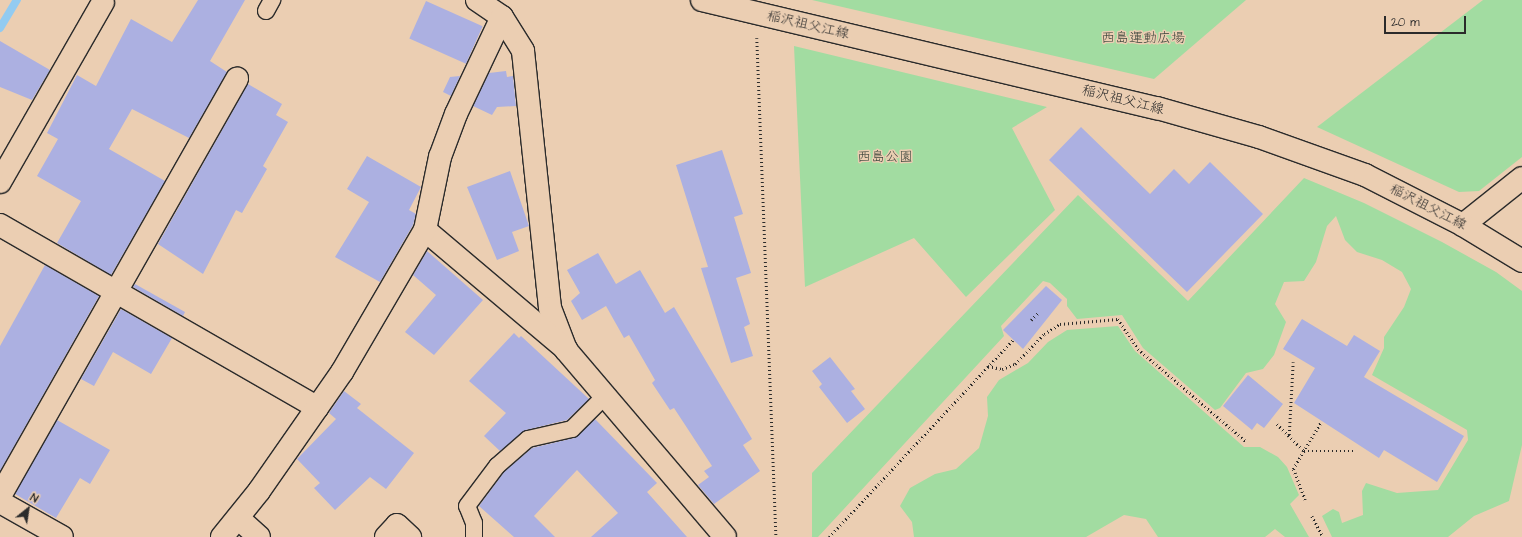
<!DOCTYPE html>
<meta charset="utf-8">
<style>
body{margin:0}
#map{position:relative;width:1522px;height:537px;overflow:hidden;background:#ebceb2;font-family:"Architects Daughter","Klee One",sans-serif}
div>[style]{position:absolute}
.green>*{inset:0;background:#a2dca1}
.stream>*{height:8px;margin:-4px;padding:0 4px;transform-origin:4px;border-radius:4px;background:#92cbf1}
.building>*{inset:0;background:#acb0e1;transform-origin:0 0}
.path>*{height:2.5px;margin-top:-1.25px;transform-origin:0;background:repeating-linear-gradient(90deg,#2b2b2b 0 1px,transparent 0 4px)}
.roads{filter:drop-shadow(1px 0 #2b2b2b) drop-shadow(-1px 0 #2b2b2b) drop-shadow(0 1px #2b2b2b) drop-shadow(0 -1px #2b2b2b)}
.service>*{height:16px;margin:-8px;padding:0 8px;transform-origin:8px;border-radius:8px;background:#ebceb2}
.minor>*{height:22px;margin:-11px;padding:0 11px;transform-origin:11px;border-radius:11px;background:#ebceb2}
.secondary>*{height:22px;margin:-11px;padding:0 11px;transform-origin:11px;border-radius:11px;background:#ebceb2}
span{translate:-50% -50%;white-space:nowrap;text-align:center;line-height:1.15;-webkit-text-stroke:3px #ebceb2;paint-order:stroke}
.street-label{font-size:14px;color:#2b2b2b}
.park-label{font-size:14px;color:#3d463d}
.north{position:absolute;left:8px;top:489px;width:40px;height:40px;-webkit-text-stroke:3px #ebceb2;paint-order:stroke;rotate:30deg;font-size:11px;font-weight:700;line-height:16px;text-align:center;color:#2b2b2b}
.north::after{content:'';display:block;margin:auto;width:14px;height:18px;background:#2b2b2b;clip-path:polygon(50% 0,100% 100%,50% 72%,0 100%)}
.scale{position:absolute;left:1384px;top:16px;width:82px;height:18px;box-sizing:border-box;border:2px solid #2b2b2b;border-top:0;padding-left:5px;font-size:12px;line-height:14px;white-space:nowrap;color:#2b2b2b;-webkit-text-stroke:3px #ebceb2;paint-order:stroke}
</style>
<div id="map">
<div class="green">
<div style="clip-path:polygon(812px 0,1246px 0,1154px 79px)"></div>
<div style="clip-path:polygon(1483px 0,1522px 0,1522px 157px,1479px 191px,1459px 192px,1317px 127px)"></div>
<div style="clip-path:polygon(794px 46px,1047px 107px,1012px 128px,1055px 210px,966px 297px,914px 238px,805px 287px)"></div>
<div style="clip-path:polygon(1304px 178px,1364px 203px,1442px 242px,1496px 272px,1522px 291px,1522px 445px,1509px 501px,1474px 516px,1448px 537px,1332px 537px,1322px 516px,1333px 509px,1339px 512px,1342px 523px,1363px 515px,1362px 491px,1366px 483px,1397px 493px,1438px 490px,1468px 440px,1467px 430px,1372px 375px,1384px 348px,1384px 337px,1404px 307px,1411px 289px,1402px 272px,1382px 260px,1357px 252px,1345px 240px,1336px 216px,1327px 226px,1316px 262px,1304px 281px,1284px 282px,1275px 304px,1286px 322px,1274px 355px,1263px 369px,1246px 373px,1220px 408px,1215px 410px,1143px 348px,1122px 315px,1077px 319px,1067px 306px,1067px 299px,1050px 283px,1043px 281px,1001px 326px,1004px 336px,818px 537px,812px 537px,812px 473px,1078px 195px,1188px 301px)"></div>
<div style="clip-path:polygon(1118px 326px,1135px 351px,1244px 447px,1260px 447px,1278px 457px,1287px 467px,1299px 495px,1290px 504px,1309px 537px,1285px 537px,1275px 529px,1265px 537px,1158px 537px,1146px 519px,1124px 515px,1086px 537px,914px 537px,912px 522px,900px 506px,910px 488px,935px 474px,956px 469px,979px 448px,988px 416px,987px 397px,999px 380px,1028px 363px,1048px 342px,1067px 330px)"></div>
</div>
<div class="stream">
<div style="left:0;top:28px;width:33px;rotate:-59deg"></div>
</div>
<div class="building">
<div style="clip-path:polygon(198px 0,245px 0,210px 61px,227px 72px,189px 138px,132px 109px,109px 149px,165px 181px,111px 275px,57px 243px,81px 201px,37px 176px,58px 139px,47px 133px,77px 75px,96px 86px,131px 19px,172px 42px)"></div>
<div style="left:426px;top:1px;width:62px;height:41px;rotate:24deg"></div>
<div style="clip-path:polygon(0 41px,50px 70px,32px 100px,0 87px)"></div>
<div style="clip-path:polygon(506px 71px,507px 77px,513px 76px,516px 106px,497px 107px,492px 115px,473px 106px,489px 73px)"></div>
<div style="clip-path:polygon(460px 76px,451px 96px,443px 92px,450px 77px)"></div>
<div style="clip-path:polygon(248px 84px,282px 104px,276px 115px,288px 122px,263px 166px,267px 169px,242px 213px,236px 210px,203px 274px,158px 244px)"></div>
<div style="clip-path:polygon(1081px 127px,1150px 194px,1174px 169px,1189px 184px,1210px 162px,1263px 214px,1187px 292px,1049px 160px)"></div>
<div style="clip-path:polygon(722px 150px,743px 214px,734px 217px,751px 273px,736px 278px,750px 324px,744px 327px,753px 356px,731px 363px,701px 268px,708px 267px,676px 165px)"></div>
<div style="clip-path:polygon(367px 156px,421px 187px,409px 210px,416px 214px,413px 225px,380px 282px,335px 257px,369px 202px,347px 189px)"></div>
<div style="clip-path:polygon(510px 171px,529px 226px,512px 232px,519px 251px,497px 260px,467px 187px)"></div>
<div style="clip-path:polygon(427px 251px,483px 300px,434px 355px,405px 332px,436px 295px,413px 275px)"></div>
<div style="clip-path:polygon(598px 253px,616px 284px,640px 270px,665px 313px,674px 307px,752px 439px,743px 445px,760px 471px,714px 504px,698px 485px,709px 477px,704px 471px,712px 466px,674px 408px,670px 410px,652px 383px,655px 380px,629px 335px,624px 338px,606px 306px,582px 320px,571px 301px,580px 293px,567px 270px)"></div>
<div style="clip-path:polygon(45px 265px,99px 296px,0 471px,0 346px)"></div>
<div style="clip-path:polygon(135px 284px,185px 312px,183px 316px,133px 287px)"></div>
<div style="clip-path:polygon(1046px 286px,1062px 300px,1023px 349px,1003px 330px)"></div>
<div style="clip-path:polygon(121px 309px,172px 338px,151px 374px,113px 352px,94px 386px,81px 379px)"></div>
<div style="clip-path:polygon(1302px 319px,1347px 346px,1354px 335px,1380px 351px,1364px 377px,1464px 436px,1437px 482px,1384px 450px,1379px 458px,1294px 403px,1315px 368px,1283px 349px)"></div>
<div style="clip-path:polygon(514px 333px,519px 338px,521px 336px,589px 399px,567px 420px,526px 430px,500px 451px,484px 436px,506px 413px,469px 381px)"></div>
<div style="clip-path:polygon(830px 357px,855px 389px,851px 391px,865px 409px,847px 423px,819px 387px,822px 384px,812px 371px)"></div>
<div style="clip-path:polygon(1248px 375px,1283px 404px,1264px 428px,1257px 423px,1252px 430px,1223px 406px)"></div>
<div style="clip-path:polygon(344px 391px,361px 404px,357px 408px,414px 453px,386px 489px,370px 477px,335px 510px,314px 488px,320px 483px,297px 459px,336px 419px,329px 413px)"></div>
<div style="clip-path:polygon(595px 419px,657px 483px,647px 492px,687px 537px,591px 537px,618px 513px,577px 470px,534px 516px,555px 537px,514px 537px,479px 506px,504px 472px,532px 448px,574px 438px)"></div>
<div style="clip-path:polygon(57px 420px,110px 450px,90px 484px,80px 478px,56px 518px,15px 494px)"></div>
</div>
<div class="path">
<div style="left:757px;top:38px;width:499px;rotate:87.8deg"></div>
<div style="left:1031px;top:320px;width:10px;rotate:-45deg"></div>
<div style="left:988px;top:366px;width:14px;rotate:12deg"></div>
<div style="left:1002px;top:369px;width:14px;rotate:-21deg"></div>
<div style="left:1015px;top:364px;width:42px;rotate:-46deg"></div>
<div style="left:1044px;top:334px;width:19px;rotate:-32deg"></div>
<div style="left:1060px;top:324px;width:58px;rotate:-4.9deg"></div>
<div style="left:1118px;top:319px;width:36px;rotate:56deg"></div>
<div style="left:1138px;top:349px;width:143px;rotate:40.5deg"></div>
<div style="left:1277px;top:424px;width:38px;rotate:45deg"></div>
<div style="left:1304px;top:451px;width:52px"></div>
<div style="left:1289px;top:435px;width:73px;rotate:-86.9deg"></div>
<div style="left:1305px;top:500px;width:33px;rotate:-111deg"></div>
<div style="left:1293px;top:469px;width:55px;rotate:-59.2deg"></div>
<div style="left:1312px;top:516px;width:24px;rotate:62deg"></div>
<div style="left:829px;top:537px;width:270px;rotate:-47deg"></div>
</div>
<div class="roads">
<div class="service">
<div style="left:266px;top:11px;width:13px;rotate:-61deg"></div>
<div style="left:474px;top:537px;width:14px;rotate:-90deg"></div>
<div style="left:474px;top:523px;width:18px;rotate:-112deg"></div>
<div style="left:467px;top:506px;width:50px;rotate:-53.1deg"></div>
<div style="left:497px;top:466px;width:41px;rotate:-41.1deg"></div>
<div style="left:528px;top:439px;width:45px;rotate:-12.8deg"></div>
<div style="left:572px;top:429px;width:47px;rotate:-45deg"></div>
</div>
<div class="minor">
<div style="left:477px;top:0;width:30px;rotate:34deg"></div>
<div style="left:502px;top:17px;width:40px;rotate:58deg"></div>
<div style="left:523px;top:51px;width:258px;rotate:84deg"></div>
<div style="left:550px;top:308px;width:45px;rotate:69.1deg"></div>
<div style="left:566px;top:350px;width:245px;rotate:49.6deg"></div>
<div style="left:0;top:182px;width:207px;rotate:-60.2deg"></div>
<div style="left:0;top:225px;width:366px;rotate:29.9deg"></div>
<div style="left:1463px;top:225px;width:75px;rotate:-38.5deg"></div>
<div style="left:425px;top:230px;width:185px;rotate:40.2deg"></div>
<div style="left:0;top:496px;width:480px;rotate:-60.4deg"></div>
<div style="left:0;top:502px;width:71px;rotate:29.4deg"></div>
<div style="left:238px;top:518px;width:28px;rotate:42deg"></div>
<div style="left:222px;top:537px;width:59px;rotate:-51.2deg"></div>
<div style="left:259px;top:491px;width:145px;rotate:-55.1deg"></div>
<div style="left:342px;top:372px;width:164px;rotate:-59.7deg"></div>
<div style="left:425px;top:230px;width:75px;rotate:-78.4deg"></div>
<div style="left:440px;top:157px;width:46px;rotate:-69.6deg"></div>
<div style="left:456px;top:114px;width:107px;rotate:-64.6deg"></div>
<div style="left:386px;top:537px;width:16px;rotate:-47deg"></div>
<div style="left:397px;top:525px;width:18px;rotate:43deg"></div>
</div>
<div class="secondary">
<div style="left:702px;top:0;width:468px;rotate:13.4deg"></div>
<div style="left:1157px;top:108px;width:106px;rotate:15.9deg"></div>
<div style="left:1259px;top:137px;width:113px;rotate:19.7deg"></div>
<div style="left:1365px;top:175px;width:110px;rotate:27deg"></div>
<div style="left:1463px;top:225px;width:69px;rotate:31.4deg"></div>
</div>
</div>
<div class="street-label">
<span style="left:808px;top:25px;rotate:13deg">稲沢祖父江線</span>
<span style="left:1123px;top:100px;rotate:14deg">稲沢祖父江線</span>
<span style="left:1428px;top:207px;rotate:27deg">稲沢祖父江線</span>
</div>
<div class="park-label">
<span style="left:1143px;top:38px">西島運動広場</span>
<span style="left:885px;top:157px">西島公園</span>
</div>
<div class="north">N</div>
<div class="scale">20 m</div>
</div>
